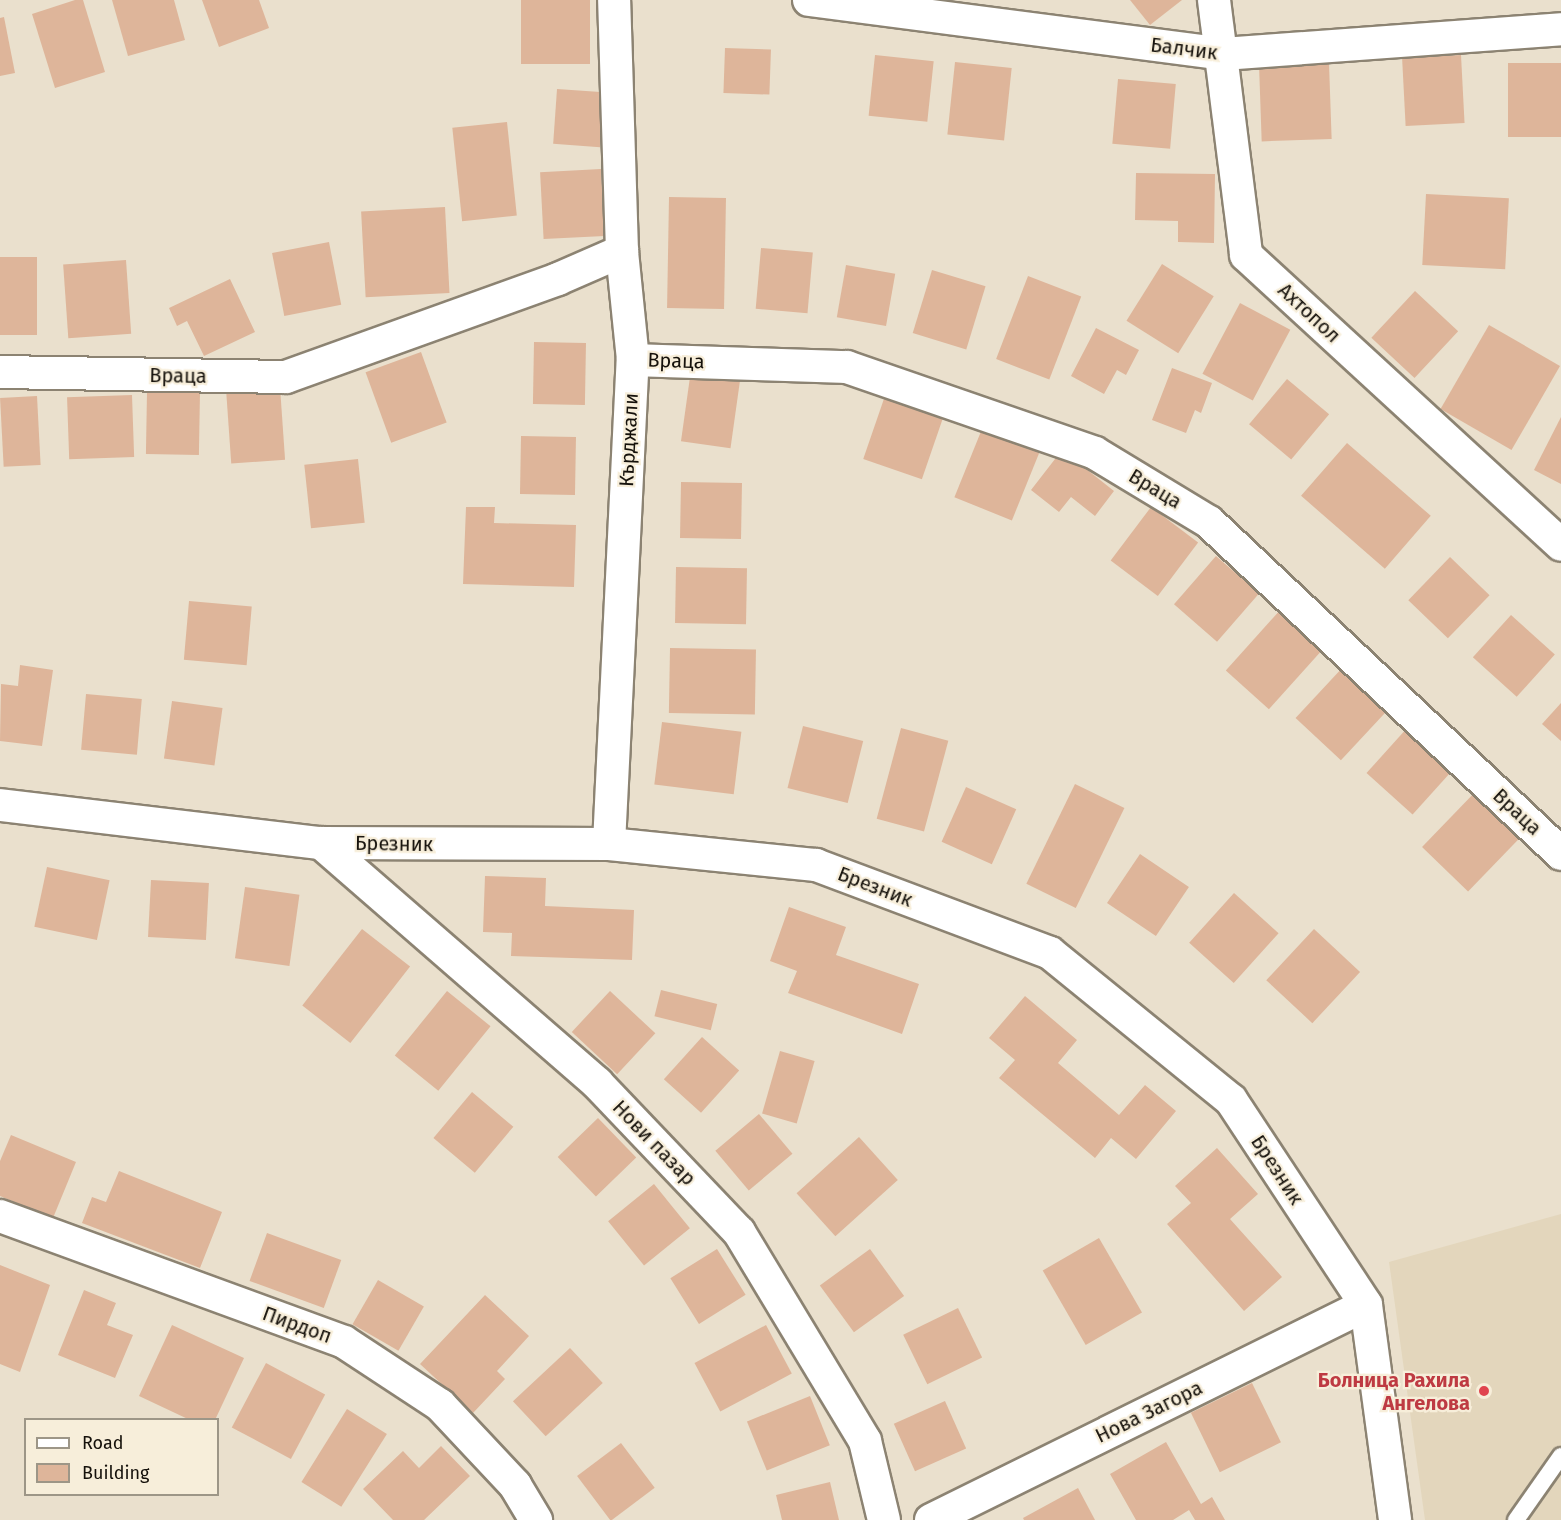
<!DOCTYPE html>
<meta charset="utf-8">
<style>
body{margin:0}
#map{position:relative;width:1561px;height:1520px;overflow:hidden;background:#eae0cd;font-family:"Fira Sans",sans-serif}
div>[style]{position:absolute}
.built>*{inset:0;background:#e3d6bc}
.building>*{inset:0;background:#deb59a;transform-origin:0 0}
.roads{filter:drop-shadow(2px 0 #8c8372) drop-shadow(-2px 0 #8c8372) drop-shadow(0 2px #8c8372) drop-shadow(0 -2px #8c8372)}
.service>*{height:16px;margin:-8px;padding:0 8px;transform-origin:8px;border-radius:8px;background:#fff}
.minor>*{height:32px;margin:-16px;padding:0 16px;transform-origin:16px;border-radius:16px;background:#fff}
.dots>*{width:16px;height:16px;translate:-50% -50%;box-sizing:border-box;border:3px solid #f7eeda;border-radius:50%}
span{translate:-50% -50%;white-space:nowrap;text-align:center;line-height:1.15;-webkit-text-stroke:4.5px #f7eeda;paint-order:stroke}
.street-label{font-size:20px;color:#15110b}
.health-label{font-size:20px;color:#be3a42;font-weight:700}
.right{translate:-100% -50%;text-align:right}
.legend{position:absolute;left:24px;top:1418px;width:195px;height:78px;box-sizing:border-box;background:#f7eeda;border:2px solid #9d9687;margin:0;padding:8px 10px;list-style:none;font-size:18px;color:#15110b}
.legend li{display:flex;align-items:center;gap:12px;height:30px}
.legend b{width:30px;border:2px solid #9d9687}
</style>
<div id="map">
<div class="built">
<div style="clip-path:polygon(1561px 1214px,1561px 1520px,1425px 1520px,1389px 1262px)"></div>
</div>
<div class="building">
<div style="clip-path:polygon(75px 0,83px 0,105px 72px,55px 88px,32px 14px)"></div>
<div style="clip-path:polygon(112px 0,174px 0,185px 40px,128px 56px)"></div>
<div style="clip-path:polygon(202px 0,259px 0,269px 28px,219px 47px)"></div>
<div style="left:521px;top:0;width:69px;height:64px"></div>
<div style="clip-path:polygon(1130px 0,1182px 0,1150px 25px)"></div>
<div style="clip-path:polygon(4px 17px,15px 73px,0 76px,0 18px)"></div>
<div style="left:725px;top:48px;width:46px;height:45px;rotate:2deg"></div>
<div style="left:875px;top:55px;width:59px;height:61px;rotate:6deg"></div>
<div style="left:1461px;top:55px;width:68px;height:59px;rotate:87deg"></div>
<div style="left:955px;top:62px;width:57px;height:73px;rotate:6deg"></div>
<div style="left:1329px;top:63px;width:76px;height:70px;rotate:88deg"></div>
<div style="left:1508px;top:63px;width:53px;height:74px"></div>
<div style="left:1118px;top:79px;width:58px;height:65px;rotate:5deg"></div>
<div style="left:557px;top:89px;width:47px;height:55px;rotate:4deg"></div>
<div style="left:507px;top:122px;width:94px;height:55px;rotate:84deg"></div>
<div style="left:601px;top:169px;width:67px;height:61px;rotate:87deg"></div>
<div style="clip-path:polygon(1136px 173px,1215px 174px,1214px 243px,1178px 242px,1178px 221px,1135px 220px)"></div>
<div style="left:1426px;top:194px;width:83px;height:71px;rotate:3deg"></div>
<div style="left:669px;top:197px;width:57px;height:111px;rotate:1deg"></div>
<div style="left:445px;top:207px;width:86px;height:84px;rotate:87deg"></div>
<div style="left:329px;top:242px;width:64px;height:58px;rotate:79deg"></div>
<div style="left:761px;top:248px;width:52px;height:61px;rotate:5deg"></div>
<div style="left:0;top:257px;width:37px;height:78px"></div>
<div style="left:126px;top:260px;width:74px;height:63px;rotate:86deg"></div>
<div style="left:1162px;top:264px;width:61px;height:67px;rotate:32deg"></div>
<div style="left:846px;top:265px;width:50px;height:53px;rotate:10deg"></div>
<div style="left:932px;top:270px;width:56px;height:66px;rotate:17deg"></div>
<div style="left:1028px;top:276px;width:57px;height:89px;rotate:21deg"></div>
<div style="clip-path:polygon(230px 279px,255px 332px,204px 356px,187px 321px,177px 326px,169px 308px)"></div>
<div style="left:1415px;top:291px;width:59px;height:64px;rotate:43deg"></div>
<div style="left:1240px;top:303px;width:57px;height:80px;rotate:28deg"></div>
<div style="left:1489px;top:325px;width:82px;height:97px;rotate:30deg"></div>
<div style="clip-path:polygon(1096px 328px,1139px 350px,1126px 375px,1117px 370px,1104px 394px,1071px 376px)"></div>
<div style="left:534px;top:342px;width:52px;height:62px;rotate:1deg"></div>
<div style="left:421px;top:352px;width:75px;height:59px;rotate:70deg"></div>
<div style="clip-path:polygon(1172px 368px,1212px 383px,1201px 413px,1195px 410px,1186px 433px,1152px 420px)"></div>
<div style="left:691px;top:370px;width:50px;height:72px;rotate:8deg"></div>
<div style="left:1287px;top:379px;width:55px;height:59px;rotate:40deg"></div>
<div style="left:280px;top:387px;width:73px;height:54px;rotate:86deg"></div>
<div style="left:887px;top:390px;width:62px;height:73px;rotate:19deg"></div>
<div style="left:147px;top:392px;width:53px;height:62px;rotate:1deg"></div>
<div style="left:132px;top:395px;width:62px;height:65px;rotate:88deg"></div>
<div style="left:37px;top:396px;width:69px;height:37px;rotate:87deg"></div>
<div style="clip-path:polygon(1561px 417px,1561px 484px,1534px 470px)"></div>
<div style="left:984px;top:424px;width:62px;height:79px;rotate:22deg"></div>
<div style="left:521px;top:436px;width:55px;height:58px;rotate:1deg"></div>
<div style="left:1347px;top:443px;width:111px;height:70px;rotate:41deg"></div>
<div style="clip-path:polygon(1062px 450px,1114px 491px,1095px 516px,1071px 497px,1059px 512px,1031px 490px)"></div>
<div style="left:358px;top:459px;width:64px;height:54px;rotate:84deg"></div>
<div style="left:681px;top:482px;width:61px;height:56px;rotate:1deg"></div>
<div style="clip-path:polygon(466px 507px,495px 507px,494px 523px,576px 525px,574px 587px,463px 584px)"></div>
<div style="left:1151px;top:507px;width:59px;height:67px;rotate:37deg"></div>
<div style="left:1216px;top:556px;width:57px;height:64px;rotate:41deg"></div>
<div style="left:1450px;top:557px;width:55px;height:60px;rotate:44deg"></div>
<div style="left:676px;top:567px;width:71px;height:56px;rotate:1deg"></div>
<div style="left:189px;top:601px;width:63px;height:59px;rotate:5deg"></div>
<div style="left:1282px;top:608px;width:58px;height:84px;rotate:42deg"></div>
<div style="left:1511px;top:615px;width:59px;height:57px;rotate:42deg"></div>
<div style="left:670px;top:648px;width:86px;height:65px;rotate:1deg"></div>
<div style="clip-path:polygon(20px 665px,53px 670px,42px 746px,0 741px,1px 684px,18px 686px)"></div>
<div style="left:1344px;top:666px;width:62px;height:71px;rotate:43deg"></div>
<div style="left:86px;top:694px;width:56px;height:56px;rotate:5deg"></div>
<div style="left:172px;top:701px;width:51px;height:58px;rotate:8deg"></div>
<div style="clip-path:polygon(1561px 703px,1561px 741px,1542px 724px)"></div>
<div style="left:662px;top:722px;width:80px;height:63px;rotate:7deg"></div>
<div style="left:803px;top:726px;width:62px;height:64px;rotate:14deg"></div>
<div style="left:1408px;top:727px;width:62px;height:62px;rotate:42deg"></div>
<div style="left:901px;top:728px;width:49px;height:94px;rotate:15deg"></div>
<div style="left:1075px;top:784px;width:55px;height:111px;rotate:26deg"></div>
<div style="left:966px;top:787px;width:55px;height:60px;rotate:24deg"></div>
<div style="left:1479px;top:788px;width:64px;height:82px;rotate:44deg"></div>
<div style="left:1140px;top:854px;width:59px;height:59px;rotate:34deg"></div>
<div style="left:47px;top:867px;width:64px;height:61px;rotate:12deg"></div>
<div style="clip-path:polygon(485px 876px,546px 878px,545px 906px,634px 910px,632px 960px,511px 956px,512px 933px,483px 932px)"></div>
<div style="left:151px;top:880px;width:58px;height:57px;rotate:3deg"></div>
<div style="left:245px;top:887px;width:55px;height:72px;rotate:8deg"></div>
<div style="left:1234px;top:893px;width:60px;height:67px;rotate:42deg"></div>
<div style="clip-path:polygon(789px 907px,846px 927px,836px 955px,919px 984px,902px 1034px,788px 993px,797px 971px,770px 961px)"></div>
<div style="left:362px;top:929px;width:61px;height:97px;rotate:38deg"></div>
<div style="left:1314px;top:929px;width:63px;height:70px;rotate:43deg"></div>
<div style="left:661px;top:990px;width:58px;height:27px;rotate:14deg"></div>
<div style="left:447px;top:991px;width:56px;height:83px;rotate:39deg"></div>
<div style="left:610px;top:991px;width:62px;height:56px;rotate:43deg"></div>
<div style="clip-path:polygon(1025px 996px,1077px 1040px,1058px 1063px,1119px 1115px,1145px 1085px,1176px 1111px,1136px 1159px,1111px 1138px,1095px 1158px,999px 1078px,1015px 1060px,989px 1038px)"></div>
<div style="left:702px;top:1037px;width:50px;height:57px;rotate:42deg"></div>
<div style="left:780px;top:1051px;width:36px;height:65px;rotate:16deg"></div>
<div style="left:472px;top:1092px;width:54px;height:60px;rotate:40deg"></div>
<div style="left:759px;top:1114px;width:52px;height:57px;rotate:50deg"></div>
<div style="left:598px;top:1118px;width:55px;height:56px;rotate:46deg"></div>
<div style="clip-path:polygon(11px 1135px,76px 1162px,53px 1218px,0 1196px,0 1161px)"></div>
<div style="left:859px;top:1137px;width:58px;height:84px;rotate:48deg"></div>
<div style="clip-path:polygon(1217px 1148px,1258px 1194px,1230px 1219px,1282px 1277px,1244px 1311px,1167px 1224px,1191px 1203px,1175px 1186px)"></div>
<div style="clip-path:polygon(119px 1171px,222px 1212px,200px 1268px,82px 1223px,92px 1197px,106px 1202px)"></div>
<div style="left:654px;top:1184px;width:57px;height:59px;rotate:51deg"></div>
<div style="left:267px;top:1233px;width:79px;height:51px;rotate:20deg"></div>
<div style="left:1099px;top:1238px;width:86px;height:65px;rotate:60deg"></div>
<div style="left:717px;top:1249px;width:54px;height:55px;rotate:58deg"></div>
<div style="left:870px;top:1249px;width:58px;height:62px;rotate:54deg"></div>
<div style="clip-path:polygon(0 1265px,50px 1285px,20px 1372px,0 1364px)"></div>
<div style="left:378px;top:1280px;width:53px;height:51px;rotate:30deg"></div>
<div style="clip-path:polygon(84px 1290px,116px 1303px,107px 1325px,133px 1335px,115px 1378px,58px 1355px)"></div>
<div style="clip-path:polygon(485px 1295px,529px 1336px,497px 1371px,505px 1379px,473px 1413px,420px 1364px)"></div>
<div style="left:958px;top:1308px;width:55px;height:61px;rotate:64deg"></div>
<div style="clip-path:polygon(172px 1325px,244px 1358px,215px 1420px,190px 1420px,139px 1396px)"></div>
<div style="left:766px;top:1325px;width:55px;height:81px;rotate:62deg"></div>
<div style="left:570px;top:1348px;width:48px;height:78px;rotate:47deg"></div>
<div style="left:266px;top:1363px;width:67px;height:73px;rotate:28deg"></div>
<div style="left:1252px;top:1383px;width:66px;height:68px;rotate:64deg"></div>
<div style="left:810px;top:1396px;width:53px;height:68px;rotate:68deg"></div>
<div style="left:945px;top:1401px;width:52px;height:56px;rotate:66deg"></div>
<div style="left:347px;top:1409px;width:47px;height:86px;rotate:32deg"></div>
<div style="clip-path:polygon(1166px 1442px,1201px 1504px,1212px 1497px,1225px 1520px,1195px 1520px,1189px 1510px,1173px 1520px,1136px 1520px,1110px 1474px)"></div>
<div style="left:621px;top:1443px;width:56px;height:55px;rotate:53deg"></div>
<div style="clip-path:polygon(441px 1446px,470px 1476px,424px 1520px,393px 1520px,363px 1489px,403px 1451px,419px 1468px)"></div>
<div style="clip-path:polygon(830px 1482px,839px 1520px,782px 1520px,776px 1495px)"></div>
<div style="clip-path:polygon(1078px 1488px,1095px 1520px,1024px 1520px,1023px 1518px)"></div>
</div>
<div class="roads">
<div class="service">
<div style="left:1516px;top:1520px;width:78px;rotate:-54.9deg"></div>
</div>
<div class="minor">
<div style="left:809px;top:0;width:418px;rotate:7.4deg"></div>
<div style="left:1223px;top:54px;width:339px;rotate:-4.2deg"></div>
<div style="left:1214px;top:0;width:257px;rotate:82.8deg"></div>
<div style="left:1246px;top:255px;width:428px;rotate:42.6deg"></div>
<div style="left:633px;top:360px;width:214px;rotate:1.9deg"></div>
<div style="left:847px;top:367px;width:262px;rotate:19.1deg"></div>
<div style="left:1095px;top:453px;width:133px;rotate:31.2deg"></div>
<div style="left:1209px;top:522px;width:484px;rotate:43.3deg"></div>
<div style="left:0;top:372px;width:286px;rotate:1deg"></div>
<div style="left:286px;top:377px;width:289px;rotate:-19.8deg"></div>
<div style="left:558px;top:279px;width:70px;rotate:-23.6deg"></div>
<div style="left:0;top:805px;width:323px;rotate:6.8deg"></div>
<div style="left:321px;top:843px;width:288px;rotate:0.2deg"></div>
<div style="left:609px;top:844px;width:208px;rotate:5.8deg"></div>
<div style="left:816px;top:865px;width:250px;rotate:20.6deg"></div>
<div style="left:1050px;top:953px;width:233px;rotate:39.1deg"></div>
<div style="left:1231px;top:1100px;width:245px;rotate:56.6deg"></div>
<div style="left:1366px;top:1305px;width:217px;rotate:82.3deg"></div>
<div style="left:321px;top:843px;width:366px;rotate:41deg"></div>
<div style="left:597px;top:1083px;width:206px;rotate:46.4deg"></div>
<div style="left:739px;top:1232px;width:244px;rotate:58.9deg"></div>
<div style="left:865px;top:1441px;width:81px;rotate:76.5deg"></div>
<div style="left:609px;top:844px;width:485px;rotate:-87.2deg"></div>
<div style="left:633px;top:360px;width:110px;rotate:-95.8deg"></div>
<div style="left:622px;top:251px;width:251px;rotate:-91.8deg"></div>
<div style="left:0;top:1216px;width:366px;rotate:20.1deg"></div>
<div style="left:344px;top:1342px;width:115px;rotate:33.3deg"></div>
<div style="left:440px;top:1405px;width:110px;rotate:46.8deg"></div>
<div style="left:515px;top:1485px;width:41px;rotate:59deg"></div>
<div style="left:931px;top:1520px;width:485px;rotate:-26.3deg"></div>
</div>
</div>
<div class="dots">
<div style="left:1484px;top:1391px;background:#e0444e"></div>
</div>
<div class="street-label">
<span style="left:1184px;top:49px;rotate:7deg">Балчик</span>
<span style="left:1309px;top:313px;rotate:43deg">Ахтопол</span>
<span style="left:676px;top:361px;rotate:2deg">Враца</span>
<span style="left:178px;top:376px;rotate:1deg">Враца</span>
<span style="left:629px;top:440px;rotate:-87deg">Кърджали</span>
<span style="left:1155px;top:489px;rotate:31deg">Враца</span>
<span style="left:1517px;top:812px;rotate:43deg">Враца</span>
<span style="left:394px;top:844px;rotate:1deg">Брезник</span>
<span style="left:875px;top:887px;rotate:21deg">Брезник</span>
<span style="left:654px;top:1143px;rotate:46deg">Нови пазар</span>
<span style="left:1277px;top:1170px;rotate:57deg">Брезник</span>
<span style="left:297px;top:1325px;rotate:20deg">Пирдоп</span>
<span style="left:1149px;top:1412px;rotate:-26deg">Нова Загора</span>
</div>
<div class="health-label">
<span class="right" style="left:1470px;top:1392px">Болница Рахила<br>Ангелова</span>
</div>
<ul class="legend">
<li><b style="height:8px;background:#fff"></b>Road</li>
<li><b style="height:16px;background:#deb59a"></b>Building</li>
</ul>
</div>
